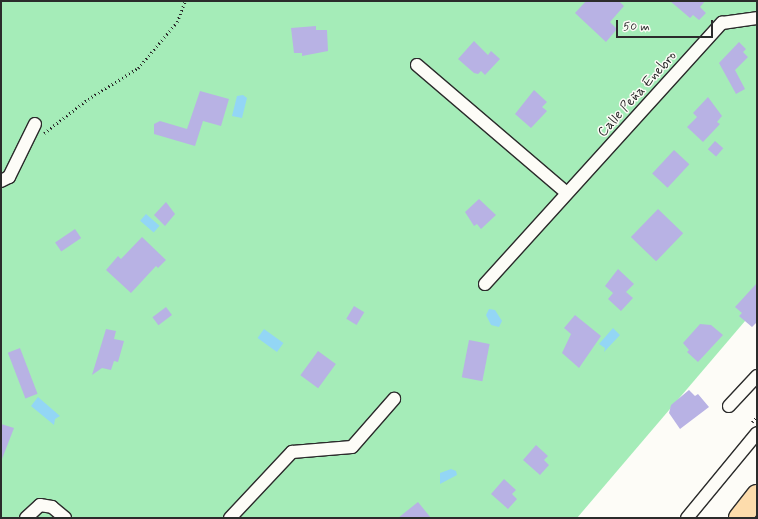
<!DOCTYPE html>
<meta charset="utf-8">
<style>
body{margin:0}
#map{position:relative;width:758px;height:519px;overflow:hidden;background:#fdfcf7;font-family:Mynerve,sans-serif}
div>[style]{position:absolute}
.green>*{inset:0;background:#a5ecb8}
.water>*{inset:0;background:#93d6f5;transform-origin:0 0}
.building>*{inset:0;background:#b8b2e4;transform-origin:0 0}
.path>*{height:2.5px;margin-top:-1.25px;transform-origin:0;background:repeating-linear-gradient(90deg,#2b2b2b 0 1px,transparent 0 4px)}
.roads{filter:drop-shadow(1px 0 #2b2b2b) drop-shadow(-1px 0 #2b2b2b) drop-shadow(0 1px #2b2b2b) drop-shadow(0 -1px #2b2b2b)}
.minor>*{height:12px;margin:-6px;padding:0 6px;transform-origin:6px;border-radius:6px;background:#fdfcf7}
.motorway>*{height:22px;margin:-11px;padding:0 11px;transform-origin:11px;border-radius:11px;background:#fddcac}
span{translate:-50% -50%;white-space:nowrap;text-align:center;line-height:1.15;-webkit-text-stroke:3px #fdfcf7;paint-order:stroke}
.street-label{font-size:14px;color:#2b2b2b}
.frame{position:absolute;inset:0;border:2px solid #2b2b2b;pointer-events:none}
.scale{position:absolute;left:616px;top:20px;width:97px;height:18px;box-sizing:border-box;border:2px solid #2b2b2b;border-top:0;padding-left:5px;font-size:12px;line-height:14px;white-space:nowrap;color:#2b2b2b;-webkit-text-stroke:3px #fdfcf7;paint-order:stroke}
</style>
<div id="map">
<div class="green">
<div style="clip-path:polygon(1px 1px,757px 1px,757px 307px,577px 518px,1px 518px)"></div>
</div>
<div class="water">
<div style="clip-path:polygon(243px 95px,247px 98px,242px 118px,232px 116px,237px 96px)"></div>
<div style="left:146px;top:214px;width:18px;height:9px;rotate:41deg"></div>
<div style="clip-path:polygon(489px 309px,495px 310px,502px 321px,499px 327px,491px 325px,486px 315px)"></div>
<div style="clip-path:polygon(613px 328px,620px 335px,604px 352px,605px 348px,599px 344px)"></div>
<div style="left:264px;top:329px;width:24px;height:11px;rotate:36deg"></div>
<div style="clip-path:polygon(38px 397px,60px 416px,55px 419px,54px 425px,31px 406px)"></div>
<div style="clip-path:polygon(451px 469px,456px 471px,457px 475px,440px 484px,440px 473px)"></div>
</div>
<div class="building">
<div style="clip-path:polygon(586px 1px,619px 1px,624px 6px,610px 22px,617px 29px,606px 42px,575px 13px)"></div>
<div style="clip-path:polygon(670px 1px,705px 1px,700px 7px,706px 13px,699px 20px,693px 15px,690px 18px)"></div>
<div style="clip-path:polygon(316px 26px,316px 30px,327px 30px,328px 51px,302px 56px,302px 53px,294px 53px,291px 28px)"></div>
<div style="clip-path:polygon(474px 41px,488px 55px,491px 51px,500px 59px,485px 75px,481px 71px,478px 74px,474px 73px,458px 59px)"></div>
<div style="clip-path:polygon(739px 42px,746px 49px,743px 52px,748px 57px,735px 70px,745px 89px,736px 94px,719px 63px)"></div>
<div style="clip-path:polygon(534px 90px,547px 102px,542px 107px,547px 111px,531px 128px,515px 114px)"></div>
<div style="clip-path:polygon(200px 91px,229px 99px,221px 126px,203px 121px,195px 146px,154px 134px,154px 124px,160px 121px,187px 129px)"></div>
<div style="clip-path:polygon(708px 97px,722px 116px,717px 122px,720px 124px,703px 142px,687px 127px,697px 117px,693px 113px)"></div>
<div style="left:715px;top:141px;width:11px;height:11px;rotate:41deg"></div>
<div style="left:674px;top:150px;width:21px;height:32px;rotate:43deg"></div>
<div style="clip-path:polygon(479px 199px,496px 215px,481px 229px,477px 224px,474px 226px,465px 212px)"></div>
<div style="clip-path:polygon(166px 202px,175px 214px,165px 226px,154px 215px)"></div>
<div style="left:658px;top:209px;width:35px;height:39px;rotate:44deg"></div>
<div style="left:75px;top:229px;width:11px;height:24px;rotate:56deg"></div>
<div style="clip-path:polygon(142px 237px,166px 260px,158px 268px,156px 266px,131px 293px,106px 270px,118px 256px,121px 259px)"></div>
<div style="clip-path:polygon(618px 269px,634px 284px,626px 292px,633px 298px,621px 311px,608px 299px,613px 293px,605px 286px)"></div>
<div style="clip-path:polygon(757px 283px,757px 322px,752px 327px,739px 316px,742px 313px,735px 307px)"></div>
<div style="left:354px;top:306px;width:12px;height:15px;rotate:31deg"></div>
<div style="left:166px;top:307px;width:10px;height:17px;rotate:53deg"></div>
<div style="clip-path:polygon(575px 315px,601px 336px,579px 368px,562px 353px,571px 334px,564px 328px)"></div>
<div style="clip-path:polygon(700px 324px,711px 325px,723px 335px,698px 362px,687px 352px,689px 350px,683px 343px)"></div>
<div style="clip-path:polygon(106px 329px,116px 331px,114px 339px,124px 341px,118px 362px,114px 361px,111px 370px,102px 368px,92px 375px)"></div>
<div style="left:469px;top:340px;width:21px;height:38px;rotate:11deg"></div>
<div style="left:20px;top:348px;width:49px;height:13px;rotate:69deg"></div>
<div style="left:318px;top:351px;width:22px;height:30px;rotate:36deg"></div>
<div style="clip-path:polygon(689px 390px,695px 396px,698px 394px,709px 407px,680px 429px,669px 413px,671px 405px)"></div>
<div style="clip-path:polygon(1px 424px,14px 428px,2px 459px,1px 459px)"></div>
<div style="clip-path:polygon(536px 445px,548px 456px,544px 460px,549px 465px,540px 475px,523px 460px)"></div>
<div style="clip-path:polygon(504px 479px,516px 490px,512px 494px,517px 499px,508px 509px,491px 494px)"></div>
<div style="clip-path:polygon(418px 502px,431px 518px,398px 518px)"></div>
</div>
<div class="path">
<div style="left:44px;top:133px;width:56px;rotate:-37.7deg"></div>
<div style="left:88px;top:99px;width:59px;rotate:-31.8deg"></div>
<div style="left:138px;top:68px;width:60px;rotate:-49.7deg"></div>
<div style="left:177px;top:22px;width:22px;rotate:-69deg"></div>
<div style="left:752px;top:422px;width:8px;rotate:-50deg"></div>
</div>
<div class="roads">
<div class="minor">
<div style="left:417px;top:65px;width:197px;rotate:40.5deg"></div>
<div style="left:1px;top:181px;width:9px;rotate:-27deg"></div>
<div style="left:9px;top:177px;width:59px;rotate:-63.9deg"></div>
<div style="left:485px;top:284px;width:353px;rotate:-47.8deg"></div>
<div style="left:722px;top:23px;width:35px;rotate:-8deg"></div>
<div style="left:729px;top:406px;width:41px;rotate:-47deg"></div>
<div style="left:26px;top:518px;width:19px;rotate:-43deg"></div>
<div style="left:40px;top:505px;width:12px;rotate:9deg"></div>
<div style="left:52px;top:507px;width:17px;rotate:40deg"></div>
<div style="left:230px;top:518px;width:91px;rotate:-46.8deg"></div>
<div style="left:292px;top:452px;width:60px;rotate:-4.8deg"></div>
<div style="left:352px;top:447px;width:64px;rotate:-48.8deg"></div>
<div style="left:687px;top:518px;width:110px;rotate:-50.5deg"></div>
</div>
<div class="motorway">
<div style="left:740px;top:518px;width:28px;rotate:-52deg"></div>
</div>
</div>
<div class="street-label">
<span style="left:637px;top:94px;rotate:-48deg">Calle Peña Enebro</span>
</div>
<div class="frame"></div>
<div class="scale">50 m</div>
</div>
